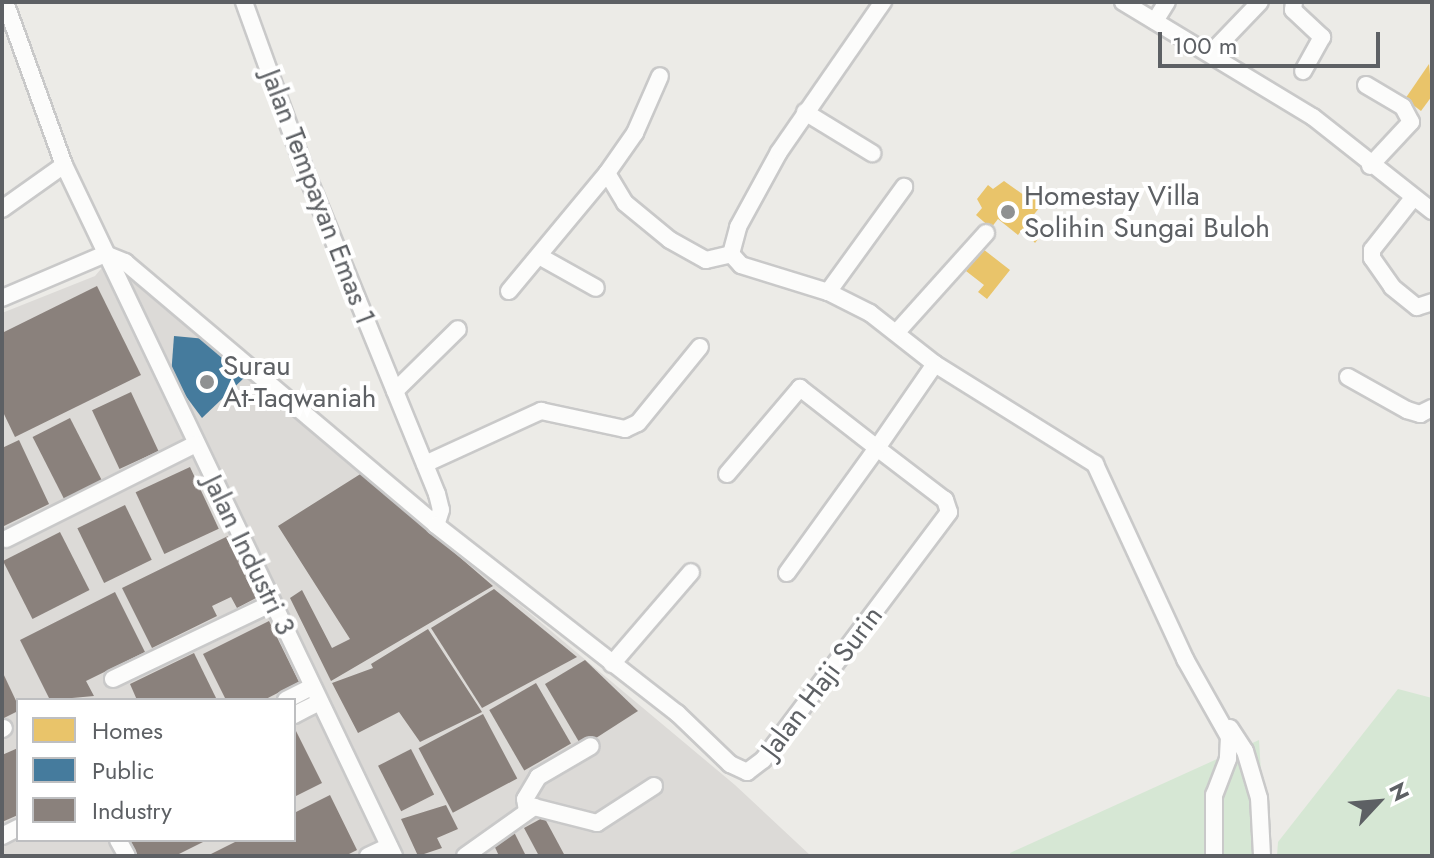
<!DOCTYPE html>
<style>
body{margin:0}
#map{position:relative;width:1434px;height:858px;overflow:hidden;background:#ecebe7;font-family:Jost,sans-serif}
div>[style]{position:absolute}
.industrial>*{inset:0;background:#dcdad7}
.green>*{inset:0;background:#d6e7d4}
.homes>*{inset:0;background:#e9c46a}
.public>*{inset:0;background:#457b9d}
.industry>*{inset:0;background:#8a817c;transform-origin:0 0}
.roads{filter:drop-shadow(2px 0 #c9c9c9) drop-shadow(-2px 0 #c9c9c9) drop-shadow(0 2px #c9c9c9) drop-shadow(0 -2px #c9c9c9)}
.minor>*{height:16px;margin:-8px;padding:0 8px;transform-origin:8px;border-radius:8px;background:#fcfcfb}
.dots>*{width:22px;height:22px;translate:-50% -50%;box-sizing:border-box;border:4px solid #fff;border-radius:50%}
span{translate:-50% -50%;white-space:nowrap;text-align:center;line-height:1.15;-webkit-text-stroke:8px #fff;paint-order:stroke}
.poi-label{font-size:28px;color:#5d6064}
.left{translate:0 -50%;text-align:left}
.street-label{font-size:28px;color:#5d6064}
.frame{position:absolute;inset:0;border:4px solid #5d6064;pointer-events:none}
.legend{position:absolute;left:16px;top:698px;width:280px;height:144px;box-sizing:border-box;background:#fff;border:2px solid #bebfc1;margin:0;padding:10px 14px;list-style:none;font-size:24px;color:#5d6064}
.legend li{display:flex;align-items:center;gap:16px;height:40px}
.legend b{width:40px;border:2px solid #bebfc1}
.north{position:absolute;left:1338px;top:762px;width:80px;height:80px;-webkit-text-stroke:6px #fff;paint-order:stroke;rotate:64deg;font-size:22px;font-weight:700;line-height:32px;text-align:center;color:#5d6064}
.north::after{content:'';display:block;margin:auto;width:28px;height:36px;background:#5d6064;clip-path:polygon(50% 0,100% 100%,50% 72%,0 100%)}
.scale{position:absolute;left:1158px;top:32px;width:222px;height:36px;box-sizing:border-box;border:4px solid #5d6064;border-top:0;padding-left:10px;font-size:24px;line-height:28px;white-space:nowrap;color:#5d6064;-webkit-text-stroke:6px #fff;paint-order:stroke}
</style>
<div id="map">
<div class="industrial">
<div style="clip-path:polygon(evenodd,116px 251px,440px 538px,735px 785px,811px 856px,2px 856px,2px 313px,95px 276px,116px 251px,18px 700px,294px 700px,294px 840px,18px 840px,18px 700px)"></div>
</div>
<div class="green">
<div style="clip-path:polygon(1398px 689px,1432px 698px,1432px 856px,1277px 856px,1278px 842px)"></div>
<div style="clip-path:polygon(1259px 740px,1266px 856px,1011px 856px,1010px 853px)"></div>
</div>
<div class="homes">
<div style="clip-path:polygon(1429px 64px,1432px 96px,1421px 111px,1405px 99px)"></div>
<div style="clip-path:polygon(1004px 181px,1028px 198px,1035px 189px,1047px 198px,1028px 222px,1044px 231px,1035px 243px,1023px 228px,1018px 235px,998px 219px,991px 228px,976px 215px,982px 208px,977px 199px,988px 185px,993px 189px)"></div>
<div style="clip-path:polygon(983px 249px,1010px 270px,987px 299px,978px 292px,984px 285px,966px 271px)"></div>
</div>
<div class="public">
<div style="clip-path:polygon(174px 336px,206px 339px,245px 377px,202px 418px,171px 376px)"></div>
</div>
<div class="industry">
<div style="clip-path:polygon(97px 286px,141px 375px,15px 437px,2px 410px,2px 333px)"></div>
<div style="left:131px;top:392px;width:65px;height:43px;rotate:65deg"></div>
<div style="left:70px;top:418px;width:70px;height:42px;rotate:63deg"></div>
<div style="clip-path:polygon(19px 440px,49px 504px,2px 527px,2px 448px)"></div>
<div style="left:190px;top:467px;width:68px;height:60px;rotate:65deg"></div>
<div style="clip-path:polygon(362px 473px,493px 586px,331px 681px,290px 598px,302px 590px,332px 648px,350px 639px,278px 526px)"></div>
<div style="left:125px;top:505px;width:61px;height:53px;rotate:64deg"></div>
<div style="left:60px;top:532px;width:65px;height:64px;rotate:63deg"></div>
<div style="clip-path:polygon(228px 536px,258px 597px,237px 608px,231px 597px,212px 606px,217px 616px,152px 648px,122px 588px)"></div>
<div style="clip-path:polygon(494px 589px,577px 657px,482px 708px,431px 628px)"></div>
<div style="clip-path:polygon(115px 592px,145px 652px,86px 681px,94px 696px,50px 700px,20px 640px)"></div>
<div style="clip-path:polygon(269px 621px,299px 682px,264px 700px,226px 700px,203px 654px)"></div>
<div style="clip-path:polygon(428px 629px,482px 712px,420px 742px,399px 712px,358px 733px,332px 683px,373px 668px,371px 664px)"></div>
<div style="clip-path:polygon(194px 653px,217px 700px,137px 700px,130px 684px)"></div>
<div style="clip-path:polygon(585px 660px,638px 711px,582px 747px,545px 684px)"></div>
<div style="clip-path:polygon(2px 671px,18px 705px,18px 711px,2px 719px)"></div>
<div style="left:536px;top:683px;width:70px;height:54px;rotate:60deg"></div>
<div style="left:483px;top:714px;width:73px;height:73px;rotate:62deg"></div>
<div style="clip-path:polygon(294px 727px,322px 783px,294px 797px)"></div>
<div style="clip-path:polygon(18px 748px,18px 815px,2px 822px,2px 755px)"></div>
<div style="left:411px;top:749px;width:51px;height:37px;rotate:63deg"></div>
<div style="clip-path:polygon(330px 795px,357px 850px,345px 856px,207px 856px,239px 840px,294px 840px,294px 813px)"></div>
<div style="clip-path:polygon(446px 805px,458px 829px,437px 838px,442px 848px,418px 856px,401px 819px)"></div>
<div style="clip-path:polygon(544px 817px,565px 856px,539px 856px,524px 828px)"></div>
<div style="clip-path:polygon(514px 832px,526px 856px,499px 856px,493px 843px)"></div>
<div style="clip-path:polygon(130px 840px,207px 840px,175px 856px,138px 856px)"></div>
</div>
<div class="roads">
<div class="minor">
<div style="left:5px;top:2px;width:173px;rotate:70.1deg"></div>
<div style="left:64px;top:165px;width:766px;rotate:64.47deg"></div>
<div style="left:244px;top:2px;width:182px;rotate:70.1deg"></div>
<div style="left:306px;top:173px;width:347px;rotate:67.8deg"></div>
<div style="left:437px;top:494px;width:16px;rotate:76deg"></div>
<div style="left:441px;top:510px;width:16px;rotate:108deg"></div>
<div style="left:1123px;top:2px;width:222px;rotate:31.2deg"></div>
<div style="left:1313px;top:117px;width:152px;rotate:38.3deg"></div>
<div style="left:1294px;top:2px;width:8px;rotate:97deg"></div>
<div style="left:1293px;top:10px;width:40px;rotate:43deg"></div>
<div style="left:1322px;top:37px;width:39px;rotate:119deg"></div>
<div style="left:1155px;top:21px;width:22px;rotate:-58deg"></div>
<div style="left:1212px;top:52px;width:69px;rotate:-46.2deg"></div>
<div style="left:1366px;top:85px;width:43px;rotate:30.7deg"></div>
<div style="left:1403px;top:107px;width:17px;rotate:62deg"></div>
<div style="left:1411px;top:122px;width:60px;rotate:133deg"></div>
<div style="left:805px;top:112px;width:79px;rotate:31.5deg"></div>
<div style="left:607px;top:173px;width:49px;rotate:-55deg"></div>
<div style="left:635px;top:133px;width:62px;rotate:-66.3deg"></div>
<div style="left:1413px;top:198px;width:66px;rotate:128.3deg"></div>
<div style="left:1372px;top:250px;width:8px;rotate:90deg"></div>
<div style="left:1372px;top:258px;width:35px;rotate:55deg"></div>
<div style="left:1392px;top:287px;width:32px;rotate:39deg"></div>
<div style="left:1417px;top:307px;width:16px;rotate:-18deg"></div>
<div style="left:2px;top:209px;width:76px;rotate:-35.4deg"></div>
<div style="left:105px;top:254px;width:22px;rotate:22deg"></div>
<div style="left:125px;top:262px;width:407px;rotate:40.2deg"></div>
<div style="left:436px;top:525px;width:306px;rotate:38deg"></div>
<div style="left:677px;top:713px;width:74px;rotate:43.9deg"></div>
<div style="left:730px;top:764px;width:19px;rotate:25deg"></div>
<div style="left:747px;top:772px;width:20px;rotate:-37deg"></div>
<div style="left:763px;top:760px;width:310px;rotate:-53.1deg"></div>
<div style="left:949px;top:512px;width:13px;rotate:-108deg"></div>
<div style="left:945px;top:500px;width:86px;rotate:-142.6deg"></div>
<div style="left:877px;top:448px;width:102px;rotate:-55.4deg"></div>
<div style="left:935px;top:364px;width:83px;rotate:-141.9deg"></div>
<div style="left:870px;top:313px;width:47px;rotate:-153.4deg"></div>
<div style="left:828px;top:292px;width:91px;rotate:-162.8deg"></div>
<div style="left:741px;top:265px;width:15px;rotate:-132deg"></div>
<div style="left:731px;top:254px;width:28px;rotate:-75deg"></div>
<div style="left:738px;top:227px;width:85px;rotate:-61.3deg"></div>
<div style="left:779px;top:152px;width:183px;rotate:-55.3deg"></div>
<div style="left:539px;top:256px;width:65px;rotate:29.3deg"></div>
<div style="left:509px;top:291px;width:153px;rotate:-50.3deg"></div>
<div style="left:607px;top:173px;width:35px;rotate:59deg"></div>
<div style="left:625px;top:203px;width:58px;rotate:39.4deg"></div>
<div style="left:670px;top:240px;width:41px;rotate:29.1deg"></div>
<div style="left:706px;top:260px;width:26px;rotate:-13deg"></div>
<div style="left:828px;top:292px;width:130px;rotate:-54.1deg"></div>
<div style="left:2px;top:298px;width:112px;rotate:-23.1deg"></div>
<div style="left:897px;top:332px;width:133px;rotate:-48deg"></div>
<div style="left:935px;top:364px;width:189px;rotate:32deg"></div>
<div style="left:1095px;top:464px;width:215px;rotate:65.2deg"></div>
<div style="left:1185px;top:659px;width:90px;rotate:60.6deg"></div>
<div style="left:1229px;top:737px;width:22px;rotate:93deg"></div>
<div style="left:1228px;top:759px;width:39px;rotate:111deg"></div>
<div style="left:1214px;top:795px;width:61px;rotate:90deg"></div>
<div style="left:1348px;top:377px;width:68px;rotate:29.2deg"></div>
<div style="left:1407px;top:410px;width:14px;rotate:17deg"></div>
<div style="left:1420px;top:414px;width:13px;rotate:-27deg"></div>
<div style="left:395px;top:391px;width:88px;rotate:-44.5deg"></div>
<div style="left:425px;top:464px;width:128px;rotate:-24.6deg"></div>
<div style="left:541px;top:411px;width:86px;rotate:12.1deg"></div>
<div style="left:625px;top:429px;width:14px;rotate:-25deg"></div>
<div style="left:638px;top:423px;width:98px;rotate:-50.8deg"></div>
<div style="left:727px;top:474px;width:113px;rotate:-49.7deg"></div>
<div style="left:800px;top:388px;width:98px;rotate:37.9deg"></div>
<div style="left:877px;top:448px;width:154px;rotate:125.8deg"></div>
<div style="left:6px;top:539px;width:212px;rotate:-26.6deg"></div>
<div style="left:612px;top:664px;width:121px;rotate:-49.3deg"></div>
<div style="left:113px;top:679px;width:176px;rotate:-25.5deg"></div>
<div style="left:286px;top:700px;width:29px;rotate:-27deg"></div>
<div style="left:294px;top:715px;width:29px;rotate:-27deg"></div>
<div style="left:1230px;top:728px;width:27px;rotate:57deg"></div>
<div style="left:1245px;top:751px;width:49px;rotate:73.4deg"></div>
<div style="left:1259px;top:798px;width:58px;rotate:87deg"></div>
<div style="left:2px;top:729px;width:2px;rotate:-27deg"></div>
<div style="left:527px;top:811px;width:12px;rotate:-99deg"></div>
<div style="left:525px;top:799px;width:26px;rotate:-59deg"></div>
<div style="left:538px;top:777px;width:61px;rotate:-30.3deg"></div>
<div style="left:2px;top:836px;width:18px;rotate:-27deg"></div>
<div style="left:118px;top:840px;width:18px;rotate:61deg"></div>
<div style="left:368px;top:856px;width:23px;rotate:-25deg"></div>
<div style="left:465px;top:856px;width:85px;rotate:-35.4deg"></div>
<div style="left:534px;top:807px;width:65px;rotate:14.3deg"></div>
<div style="left:597px;top:823px;width:68px;rotate:-33deg"></div>
</div>
</div>
<div class="dots">
<div style="left:1008px;top:212px;background:#8f9192"></div>
<div style="left:207px;top:382px;background:#8f9192"></div>
</div>
<div class="poi-label">
<span class="left" style="left:1024px;top:212px">Homestay Villa<br>Solihin Sungai Buloh</span>
<span class="left" style="left:223px;top:382px">Surau<br>At-Taqwaniah</span>
</div>
<div class="street-label">
<span style="left:318px;top:197px;rotate:69deg">Jalan Tempayan Emas 1</span>
<span style="left:249px;top:555px;rotate:64deg">Jalan Industri 3</span>
<span style="left:822px;top:682px;rotate:-53deg">Jalan Haji Surin</span>
</div>
<div class="frame"></div>
<ul class="legend">
<li><b style="height:22px;background:#e9c46a"></b>Homes</li>
<li><b style="height:22px;background:#457b9d"></b>Public</li>
<li><b style="height:22px;background:#8a817c"></b>Industry</li>
</ul>
<div class="north">N</div>
<div class="scale">100 m</div>
</div>
